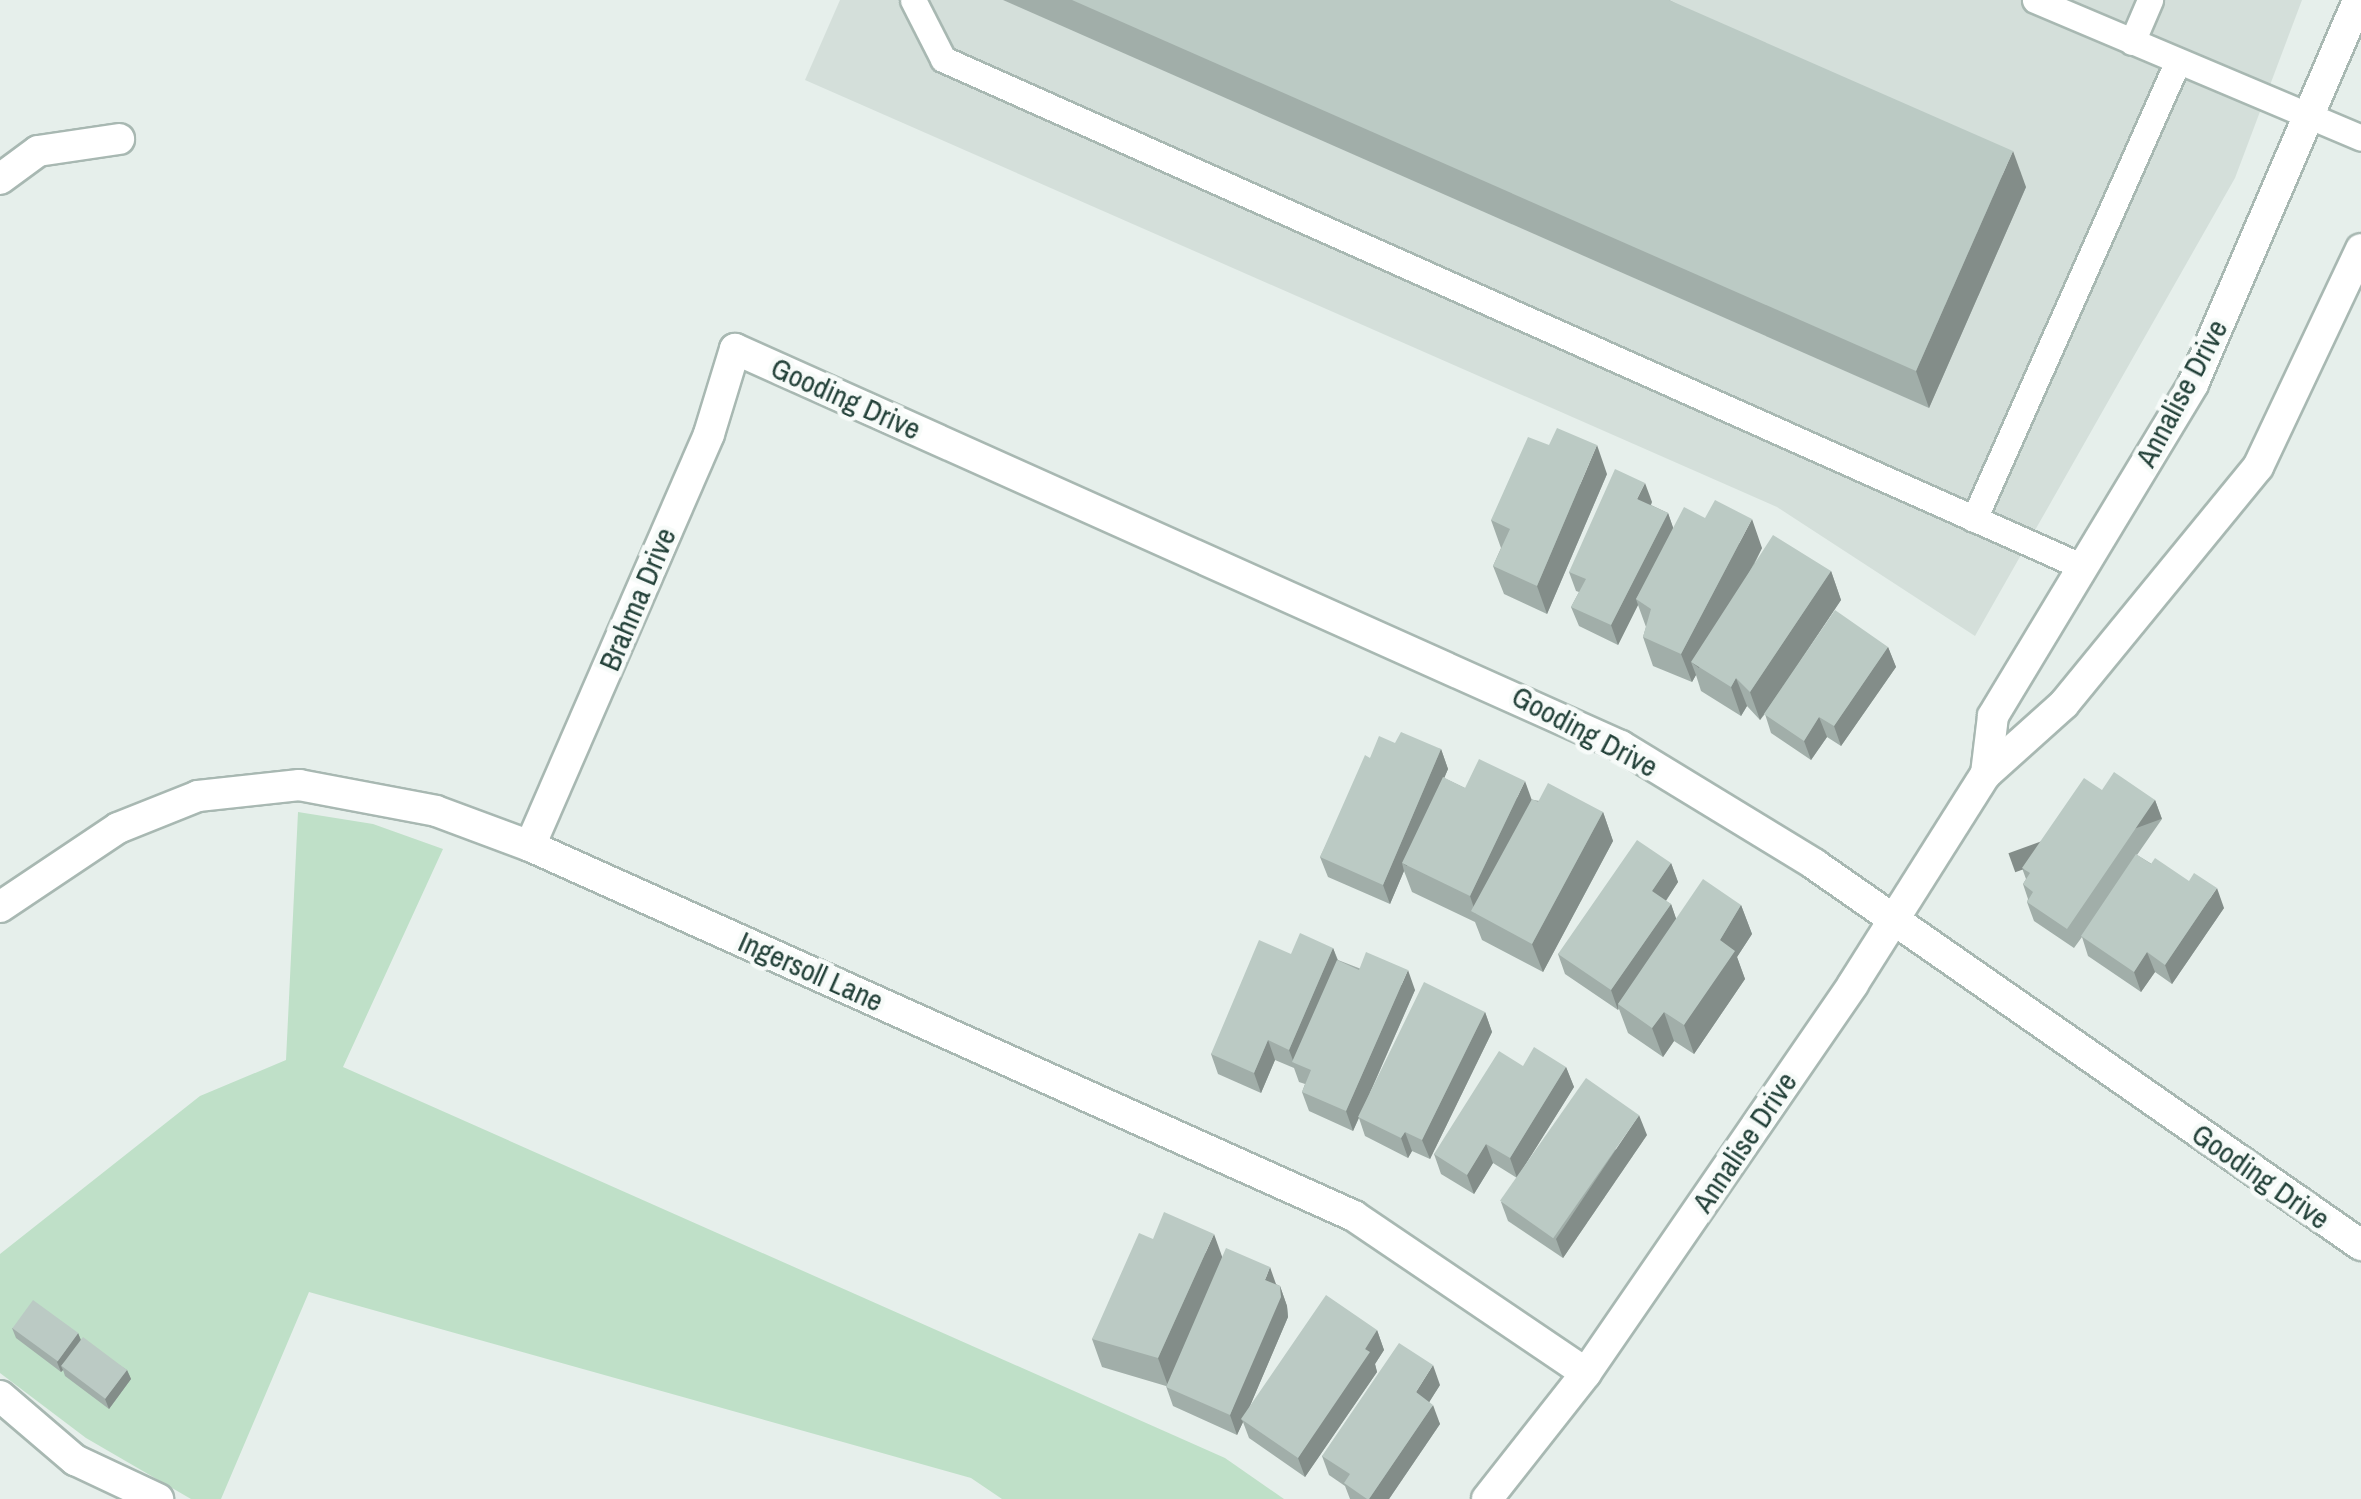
<!DOCTYPE html>
<style>
body{margin:0}
#map{position:relative;width:2361px;height:1499px;overflow:hidden;background:#e6efeb;font-family:"Archivo Narrow",sans-serif}
div>[style]{position:absolute}
.built>*{inset:0;background:#d4dfda}
.green>*{inset:0;background:#bfe0c8}
.roads{filter:drop-shadow(2px 0 #a8b8b2) drop-shadow(-2px 0 #a8b8b2) drop-shadow(0 2px #a8b8b2) drop-shadow(0 -2px #a8b8b2)}
.lane>*{height:25px;margin:-12.5px;padding:0 12.5px;transform-origin:12.5px;border-radius:12.5px;background:#fff}
.street>*{height:30px;margin:-15px;padding:0 15px;transform-origin:15px;border-radius:15px;background:#fff}
.wall>*{inset:0;background:#a1aea9}
.shaded-wall>*{inset:0;background:#838d89;transform-origin:0 0}
.building>*{inset:0;background:#bbcac4;transform-origin:0 0}
span{translate:-50% -50%;white-space:nowrap;text-align:center;line-height:1.15;-webkit-text-stroke:9px #f7fbf9;paint-order:stroke}
.street-label{font-size:30px;color:#24423a}
</style>
<div id="map">
<div class="built">
<div style="clip-path:polygon(840px 0,2302px 0,2235px 178px,1975px 636px,1777px 507px,805px 80px)"></div>
</div>
<div class="green">
<div style="clip-path:polygon(298px 812px,373px 824px,443px 849px,343px 1067px,1225px 1458px,1284px 1499px,1002px 1499px,971px 1478px,309px 1292px,221px 1499px,191px 1499px,86px 1438px,0 1373px,0 1254px,200px 1096px,286px 1060px)"></div>
</div>
<div class="roads">
<div class="lane">
<div style="left:913px;top:0;width:66px;rotate:63deg"></div>
<div style="left:943px;top:59px;width:1248px;rotate:24.02deg"></div>
<div style="left:2035px;top:0;width:354px;rotate:22.9deg"></div>
<div style="left:2132px;top:42px;width:46px;rotate:-66.8deg"></div>
<div style="left:1974px;top:519px;width:499px;rotate:-66deg"></div>
</div>
<div class="street">
<div style="left:0;top:179px;width:47px;rotate:-36.4deg"></div>
<div style="left:38px;top:151px;width:82px;rotate:-8.4deg"></div>
<div style="left:1986px;top:774px;width:58px;rotate:-83.1deg"></div>
<div style="left:1993px;top:716px;width:388px;rotate:-58.9deg"></div>
<div style="left:2193px;top:384px;width:418px;rotate:-66.7deg"></div>
<div style="left:530px;top:846px;width:449px;rotate:-66.5deg"></div>
<div style="left:709px;top:434px;width:89px;rotate:-73deg"></div>
<div style="left:735px;top:349px;width:971px;rotate:24.14deg"></div>
<div style="left:1621px;top:746px;width:226px;rotate:31.4deg"></div>
<div style="left:1814px;top:864px;width:667px;rotate:34.86deg"></div>
<div style="left:0;top:907px;width:142px;rotate:-33.8deg"></div>
<div style="left:118px;top:828px;width:86px;rotate:-21.8deg"></div>
<div style="left:198px;top:796px;width:102px;rotate:-6.2deg"></div>
<div style="left:299px;top:785px;width:139px;rotate:10.7deg"></div>
<div style="left:436px;top:811px;width:100px;rotate:20.4deg"></div>
<div style="left:530px;top:846px;width:903px;rotate:24.18deg"></div>
<div style="left:1354px;top:1216px;width:280px;rotate:34.1deg"></div>
<div style="left:0;top:1396px;width:99px;rotate:40.5deg"></div>
<div style="left:75px;top:1460px;width:92px;rotate:25.2deg"></div>
<div style="left:1487px;top:1499px;width:160px;rotate:-51.8deg"></div>
<div style="left:1586px;top:1373px;width:472px;rotate:-55.5deg"></div>
<div style="left:1853px;top:984px;width:249px;rotate:-57.7deg"></div>
<div style="left:1986px;top:774px;width:105px;rotate:-41.9deg"></div>
<div style="left:2064px;top:704px;width:306px;rotate:-50.7deg"></div>
<div style="left:2258px;top:467px;width:241px;rotate:-64.7deg"></div>
</div>
</div>
<div class="wall">
<div style="clip-path:polygon(1003px 0,1669px 0,2026px 187px,1929px 408px)"></div>
<div style="clip-path:polygon(1607px 474px,1547px 614px,1504px 594px,1493px 566px,1501px 548px,1491px 520px)"></div>
<div style="clip-path:polygon(1652px 502px,1651px 505px,1668px 513px,1673px 528px,1762px 548px,1755px 563px,1831px 571px,1841px 600px,1786px 683px,1888px 647px,1896px 667px,1841px 746px,1827px 737px,1811px 760px,1771px 733px,1765px 714px,1760px 720px,1747px 706px,1741px 716px,1701px 691px,1696px 675px,1692px 682px,1653px 666px,1643px 637px,1646px 627px,1638px 605px,1618px 645px,1579px 626px,1571px 607px,1579px 592px,1576px 591px,1569px 572px)"></div>
<div style="clip-path:polygon(1395px 743px,1441px 749px,1448px 769px,1444px 778px,1465px 788px,1603px 812px,1613px 841px,1543px 972px,1482px 940px,1475px 922px,1412px 892px,1404px 871px,1390px 904px,1328px 877px,1320px 857px,1370px 758px)"></div>
<div style="clip-path:polygon(2102px 790px,2155px 800px,2162px 819px,2137px 855px,2224px 908px,2172px 984px,2155px 972px,2141px 992px,2088px 956px,2082px 937px,2074px 948px,2034px 921px,2027px 902px,2028px 899px,2023px 884px,2026px 879px,2022px 868px)"></div>
<div style="clip-path:polygon(1671px 863px,1678px 882px,1666px 901px,1671px 904px,1676px 919px,1741px 905px,1752px 934px,1737px 957px,1745px 979px,1694px 1054px,1674px 1041px,1663px 1057px,1628px 1033px,1619px 1009px,1618px 1010px,1565px 974px,1558px 954px)"></div>
<div style="clip-path:polygon(1333px 948px,1338px 960px,1415px 990px,1370px 1093px,1485px 1012px,1492px 1032px,1430px 1159px,1412px 1151px,1408px 1158px,1365px 1136px,1359px 1118px,1353px 1131px,1309px 1111px,1302px 1092px,1305px 1084px,1299px 1082px,1294px 1068px,1275px 1060px,1261px 1093px,1218px 1074px,1211px 1054px,1291px 954px)"></div>
<div style="clip-path:polygon(1523px 1066px,1566px 1067px,1574px 1087px,1517px 1178px,1493px 1163px,1474px 1194px,1441px 1174px,1434px 1154px)"></div>
<div style="clip-path:polygon(1647px 1135px,1563px 1258px,1508px 1221px,1501px 1202px)"></div>
<div style="clip-path:polygon(1153px 1239px,1222px 1257px,1280px 1286px,1287px 1306px,1288px 1317px,1249px 1408px,1377px 1330px,1384px 1350px,1375px 1364px,1377px 1372px,1305px 1477px,1249px 1438px,1243px 1422px,1237px 1435px,1173px 1406px,1166px 1386px,1102px 1367px,1092px 1339px)"></div>
<div style="clip-path:polygon(12px 1328px,78px 1333px,81px 1340px,127px 1370px,131px 1379px,109px 1409px,65px 1376px,63px 1370px,61px 1372px,16px 1338px)"></div>
<div style="clip-path:polygon(1440px 1385px,1429px 1402px,1440px 1424px,1389px 1499px,1350px 1499px,1345px 1486px,1329px 1475px,1322px 1456px)"></div>
</div>
<div class="shaded-wall">
<div style="clip-path:polygon(2013px 151px,2026px 187px,1929px 408px,1916px 371px)"></div>
<div style="clip-path:polygon(1597px 445px,1607px 474px,1547px 614px,1537px 586px)"></div>
<div style="clip-path:polygon(1645px 483px,1652px 502px,1644px 518px,1637px 499px)"></div>
<div style="clip-path:polygon(1668px 513px,1675px 533px,1636px 599px,1638px 605px,1618px 645px,1611px 625px)"></div>
<div style="clip-path:polygon(1752px 519px,1762px 548px,1699px 668px,1691px 662px,1696px 675px,1692px 682px,1681px 654px)"></div>
<div style="clip-path:polygon(1831px 571px,1841px 600px,1760px 720px,1750px 692px)"></div>
<div style="clip-path:polygon(1888px 647px,1896px 667px,1841px 746px,1834px 726px)"></div>
<div style="clip-path:polygon(1736px 678px,1747px 706px,1741px 716px,1731px 687px)"></div>
<div style="clip-path:polygon(1819px 717px,1827px 737px,1811px 760px,1804px 741px)"></div>
<div style="clip-path:polygon(1441px 749px,1448px 769px,1407px 866px,1402px 863px,1404px 871px,1390px 904px,1383px 885px)"></div>
<div style="clip-path:polygon(1525px 781px,1535px 809px,1476px 914px,1470px 896px)"></div>
<div style="left:2155px;top:800px;width:20px;height:156px;rotate:70deg"></div>
<div style="clip-path:polygon(1603px 812px,1613px 841px,1543px 972px,1532px 944px)"></div>
<div style="clip-path:polygon(1671px 863px,1678px 882px,1659px 911px,1652px 891px)"></div>
<div style="clip-path:polygon(2217px 888px,2224px 908px,2172px 984px,2165px 965px)"></div>
<div style="clip-path:polygon(1671px 904px,1678px 924px,1618px 1004px,1618px 1010px,1611px 990px)"></div>
<div style="clip-path:polygon(1741px 905px,1752px 934px,1737px 957px,1745px 979px,1694px 1054px,1684px 1025px,1720px 940px)"></div>
<div style="clip-path:polygon(1333px 948px,1340px 967px,1294px 1063px,1289px 1050px)"></div>
<div style="clip-path:polygon(2147px 952px,2155px 972px,2141px 992px,2134px 972px)"></div>
<div style="clip-path:polygon(1408px 970px,1415px 990px,1353px 1131px,1346px 1111px)"></div>
<div style="clip-path:polygon(1485px 1012px,1492px 1032px,1430px 1159px,1422px 1140px)"></div>
<div style="clip-path:polygon(1664px 1012px,1674px 1041px,1663px 1057px,1652px 1028px)"></div>
<div style="clip-path:polygon(1268px 1040px,1275px 1060px,1261px 1093px,1254px 1073px)"></div>
<div style="clip-path:polygon(1566px 1067px,1574px 1087px,1517px 1178px,1510px 1158px)"></div>
<div style="clip-path:polygon(1639px 1115px,1647px 1135px,1563px 1258px,1556px 1239px)"></div>
<div style="clip-path:polygon(1405px 1132px,1412px 1151px,1408px 1158px,1401px 1138px)"></div>
<div style="clip-path:polygon(1486px 1144px,1493px 1163px,1474px 1194px,1467px 1175px)"></div>
<div style="clip-path:polygon(1214px 1234px,1224px 1262px,1168px 1386px,1158px 1358px)"></div>
<div style="clip-path:polygon(1270px 1267px,1277px 1287px,1265px 1280px)"></div>
<div style="clip-path:polygon(1280px 1286px,1287px 1306px,1288px 1317px,1244px 1420px,1241px 1419px,1243px 1422px,1237px 1435px,1230px 1415px)"></div>
<div style="clip-path:polygon(1377px 1330px,1384px 1350px,1375px 1364px,1377px 1372px,1305px 1477px,1298px 1458px)"></div>
<div style="clip-path:polygon(78px 1333px,82px 1343px,61px 1366px,63px 1370px,61px 1372px,57px 1362px)"></div>
<div style="clip-path:polygon(1433px 1365px,1440px 1385px,1423px 1412px,1416px 1392px)"></div>
<div style="clip-path:polygon(127px 1370px,131px 1379px,109px 1409px,105px 1399px)"></div>
<div style="clip-path:polygon(1433px 1405px,1440px 1424px,1389px 1499px,1369px 1499px)"></div>
</div>
<div class="building">
<div style="clip-path:polygon(1072px 0,1669px 0,2013px 151px,1916px 371px)"></div>
<div style="clip-path:polygon(1557px 428px,1597px 445px,1537px 586px,1493px 566px,1510px 529px,1491px 520px,1528px 437px,1549px 445px)"></div>
<div style="clip-path:polygon(1615px 469px,1645px 483px,1637px 499px,1668px 513px,1611px 625px,1571px 607px,1586px 579px,1569px 572px)"></div>
<div style="clip-path:polygon(1715px 500px,1752px 519px,1681px 654px,1643px 637px,1651px 609px,1636px 599px,1684px 507px,1705px 518px)"></div>
<div style="clip-path:polygon(1773px 535px,1831px 571px,1750px 692px,1736px 678px,1731px 687px,1691px 662px)"></div>
<div style="clip-path:polygon(1835px 610px,1888px 647px,1834px 726px,1819px 717px,1804px 741px,1764px 714px)"></div>
<div style="clip-path:polygon(1401px 732px,1441px 749px,1383px 885px,1320px 857px,1365px 755px,1370px 758px,1379px 736px,1395px 743px)"></div>
<div style="clip-path:polygon(1479px 759px,1525px 781px,1470px 896px,1402px 863px,1443px 777px,1465px 788px)"></div>
<div style="clip-path:polygon(2114px 772px,2155px 800px,2067px 929px,2027px 902px,2033px 892px,2023px 884px,2030px 873px,2022px 868px,2084px 778px,2102px 790px)"></div>
<div style="clip-path:polygon(1548px 783px,1603px 812px,1532px 944px,1471px 911px,1532px 799px,1538px 802px)"></div>
<div style="clip-path:polygon(1637px 840px,1671px 863px,1652px 891px,1671px 904px,1611px 990px,1558px 954px)"></div>
<div style="clip-path:polygon(2136px 854px,2151px 864px,2155px 858px,2189px 881px,2194px 873px,2217px 888px,2165px 965px,2147px 952px,2134px 972px,2081px 936px)"></div>
<div style="clip-path:polygon(1703px 879px,1741px 905px,1720px 940px,1735px 951px,1684px 1025px,1664px 1012px,1652px 1028px,1618px 1004px)"></div>
<div style="clip-path:polygon(1300px 933px,1333px 948px,1289px 1050px,1268px 1040px,1254px 1073px,1211px 1054px,1259px 940px,1291px 954px)"></div>
<div style="clip-path:polygon(1366px 952px,1408px 970px,1346px 1111px,1302px 1092px,1311px 1070px,1292px 1062px,1337px 960px,1359px 970px)"></div>
<div style="clip-path:polygon(1424px 982px,1485px 1012px,1422px 1140px,1405px 1132px,1401px 1138px,1358px 1117px)"></div>
<div style="clip-path:polygon(1534px 1047px,1566px 1067px,1510px 1158px,1486px 1144px,1467px 1175px,1434px 1154px,1499px 1051px,1523px 1066px)"></div>
<div style="left:1586px;top:1078px;width:65px;height:150px;rotate:35deg"></div>
<div style="clip-path:polygon(1164px 1212px,1214px 1234px,1158px 1358px,1092px 1339px,1139px 1233px,1153px 1239px)"></div>
<div style="clip-path:polygon(1226px 1248px,1270px 1267px,1265px 1280px,1280px 1286px,1281px 1297px,1230px 1415px,1166px 1387px)"></div>
<div style="clip-path:polygon(1326px 1295px,1377px 1330px,1365px 1349px,1370px 1352px,1298px 1458px,1241px 1419px)"></div>
<div style="left:33px;top:1300px;width:56px;height:35px;rotate:36deg"></div>
<div style="left:83px;top:1337px;width:55px;height:36px;rotate:37deg"></div>
<div style="clip-path:polygon(1399px 1343px,1433px 1365px,1416px 1392px,1433px 1405px,1369px 1499px,1367px 1499px,1344px 1483px,1350px 1474px,1322px 1456px)"></div>
</div>
<div class="street-label">
<span style="left:2181px;top:393px;rotate:-62deg">Annalise Drive</span>
<span style="left:846px;top:398px;rotate:24deg">Gooding Drive</span>
<span style="left:637px;top:599px;rotate:-67deg">Brahma Drive</span>
<span style="left:1585px;top:731px;rotate:28deg">Gooding Drive</span>
<span style="left:811px;top:971px;rotate:24deg">Ingersoll Lane</span>
<span style="left:1744px;top:1142px;rotate:-56deg">Annalise Drive</span>
<span style="left:2261px;top:1176px;rotate:35deg">Gooding Drive</span>
</div>
</div>
